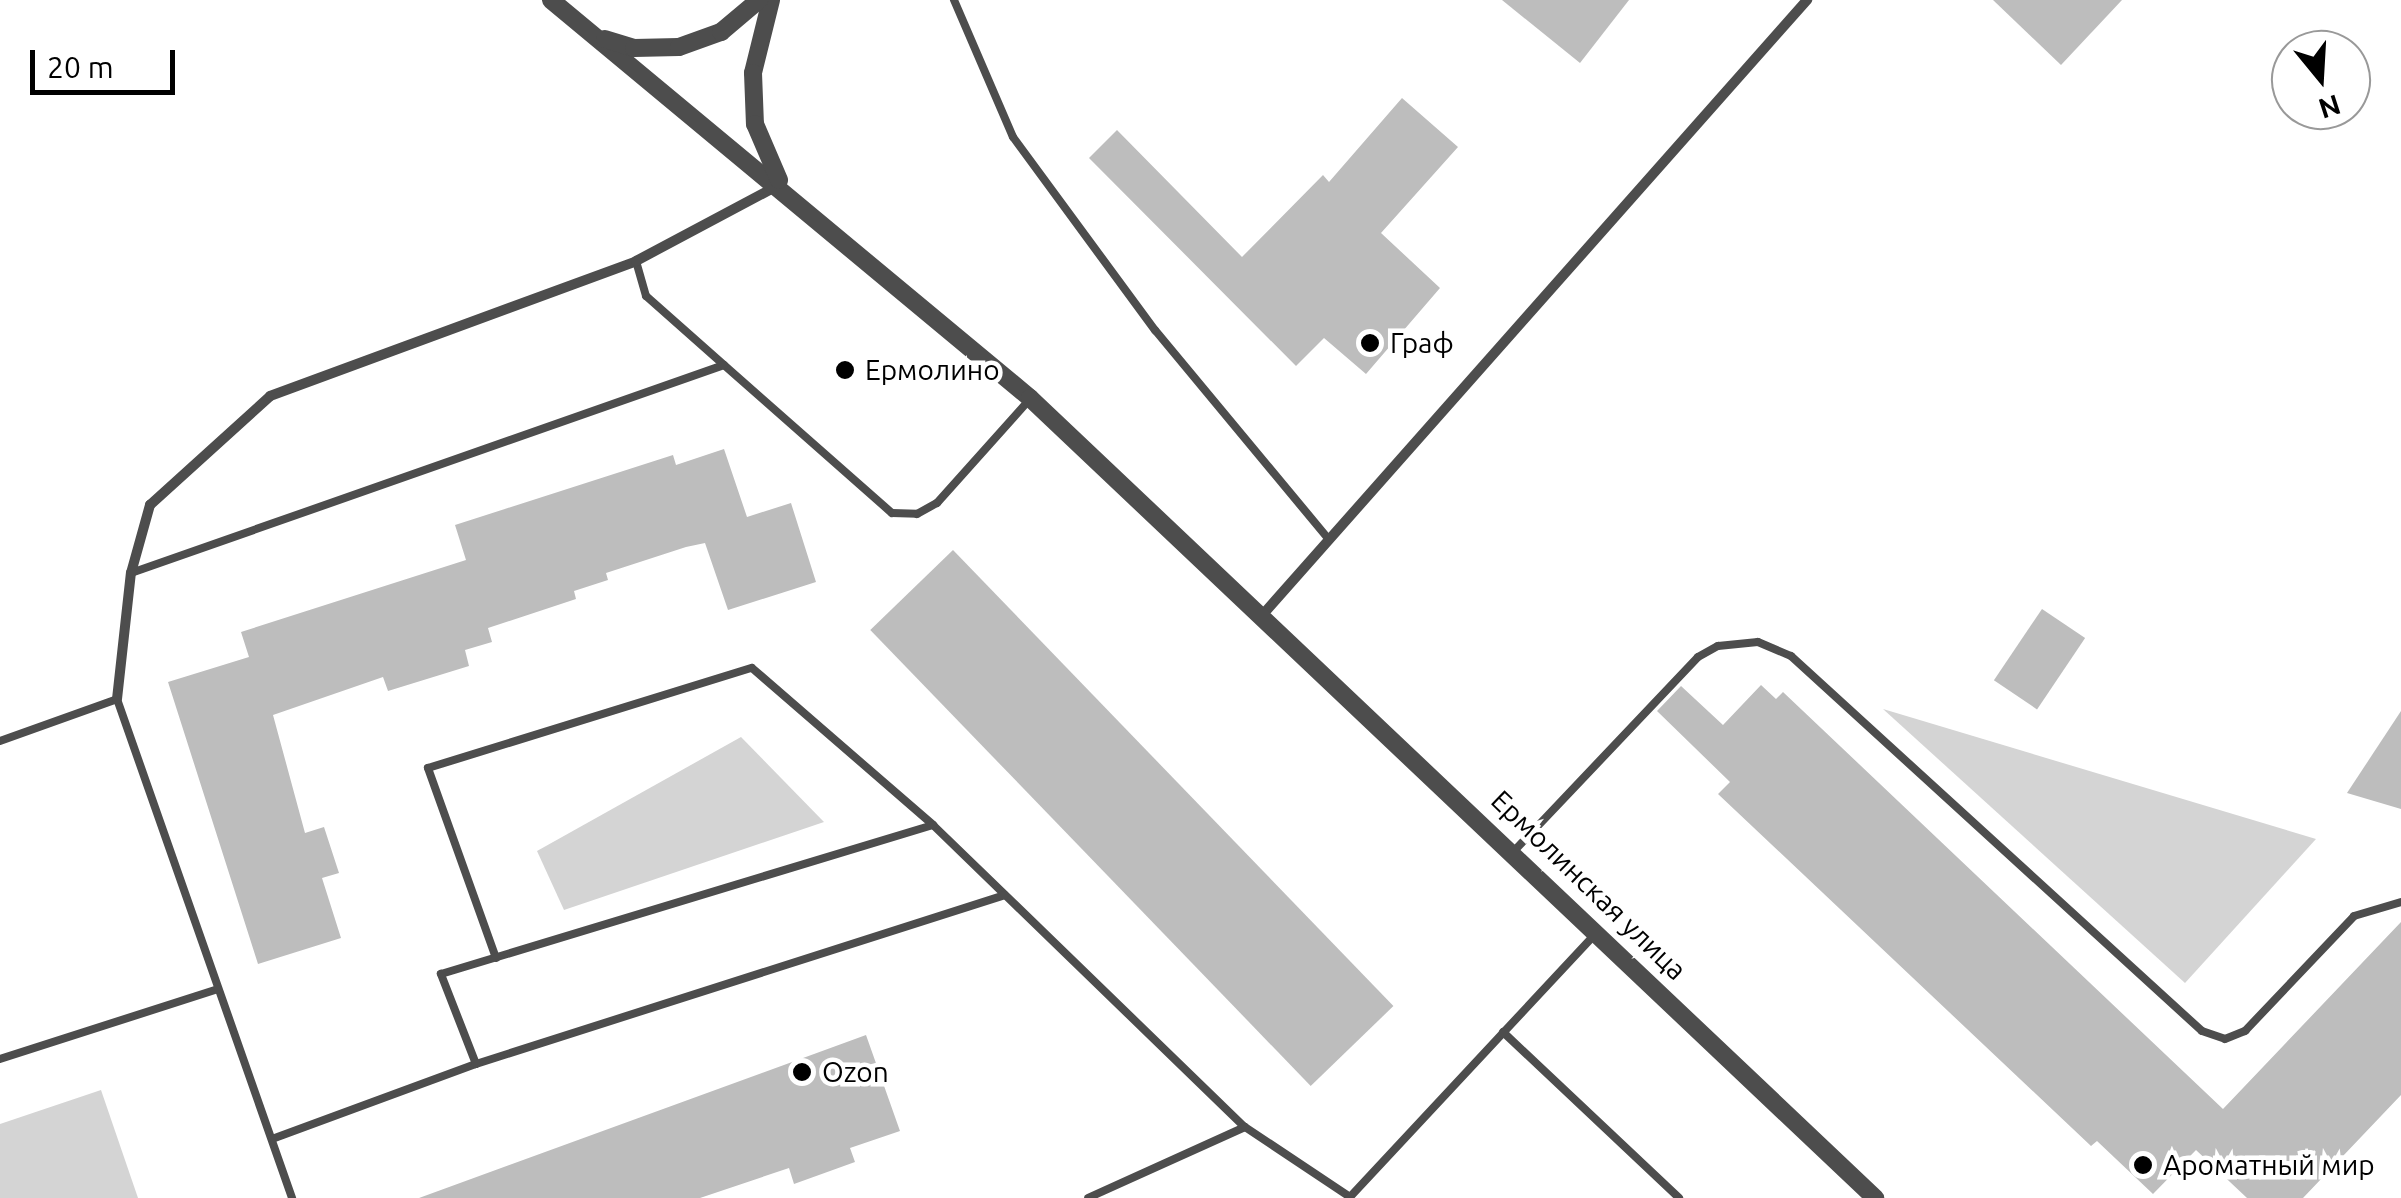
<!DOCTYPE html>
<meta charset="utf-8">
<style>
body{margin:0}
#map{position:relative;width:2401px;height:1198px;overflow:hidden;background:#fff;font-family:Ubuntu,sans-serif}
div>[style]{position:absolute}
.green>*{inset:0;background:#d4d4d4}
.building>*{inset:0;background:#bdbdbd;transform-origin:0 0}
.service>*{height:8px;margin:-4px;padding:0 4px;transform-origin:4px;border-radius:4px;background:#4d4d4d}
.minor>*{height:10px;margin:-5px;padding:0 5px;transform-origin:5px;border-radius:5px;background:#4d4d4d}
.tertiary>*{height:18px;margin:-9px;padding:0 9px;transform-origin:9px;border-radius:9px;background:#4d4d4d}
.dots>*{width:28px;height:28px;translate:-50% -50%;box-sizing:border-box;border:5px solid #fff;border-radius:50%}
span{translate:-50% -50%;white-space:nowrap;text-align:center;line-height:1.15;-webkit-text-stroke:9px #fff;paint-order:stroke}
.poi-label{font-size:28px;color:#000}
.left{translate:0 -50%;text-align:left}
.street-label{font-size:28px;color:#000}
.north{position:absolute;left:2271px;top:30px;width:100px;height:100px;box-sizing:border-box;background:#fff;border:2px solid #999;border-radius:50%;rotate:162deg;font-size:28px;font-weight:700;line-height:40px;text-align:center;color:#000}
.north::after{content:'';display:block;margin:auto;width:35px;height:45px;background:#000;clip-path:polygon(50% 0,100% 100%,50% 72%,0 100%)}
.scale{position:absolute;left:30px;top:50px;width:145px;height:45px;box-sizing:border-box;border:5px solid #000;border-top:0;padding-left:12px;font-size:30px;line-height:35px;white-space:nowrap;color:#000;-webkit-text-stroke:8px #fff;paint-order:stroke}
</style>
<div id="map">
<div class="green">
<div style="clip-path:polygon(1883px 709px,2316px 839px,2185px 983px)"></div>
<div style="clip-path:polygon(741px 737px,824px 822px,564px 910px,537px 851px)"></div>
<div style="clip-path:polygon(101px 1090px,138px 1198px,0 1198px,0 1124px)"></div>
</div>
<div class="building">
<div style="clip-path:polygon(1502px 0,1629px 0,1580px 63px)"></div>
<div style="clip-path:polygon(1993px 0,2122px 0,2061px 65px)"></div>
<div style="clip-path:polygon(1402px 98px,1458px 147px,1381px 233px,1440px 288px,1366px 374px,1324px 338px,1296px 366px,1089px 158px,1117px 130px,1242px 257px,1323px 175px,1329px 182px)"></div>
<div style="clip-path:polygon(724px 449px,747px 517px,791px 503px,816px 582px,728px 610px,705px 543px,686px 547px,606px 573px,608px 580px,574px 591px,576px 599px,488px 628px,492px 642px,465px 650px,469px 666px,388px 691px,383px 677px,273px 715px,305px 833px,324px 827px,339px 873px,322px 878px,341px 938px,258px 964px,168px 682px,249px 657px,241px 632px,466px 560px,455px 525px,673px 455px,676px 465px)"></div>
<div style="left:953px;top:550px;width:634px;height:115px;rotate:46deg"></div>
<div style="left:2042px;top:609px;width:52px;height:86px;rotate:34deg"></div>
<div style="clip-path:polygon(1761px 685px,1776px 699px,1783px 692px,2223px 1109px,2401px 922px,2401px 1095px,2303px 1198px,2247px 1198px,2196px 1150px,2153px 1194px,2097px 1141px,2091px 1146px,1718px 794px,1730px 782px,1657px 711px,1681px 686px,1723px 725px)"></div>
<div style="clip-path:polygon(2401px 711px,2401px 809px,2347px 793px)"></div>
<div style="clip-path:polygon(866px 1035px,900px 1131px,850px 1148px,855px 1162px,794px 1184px,789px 1168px,700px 1198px,419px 1198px)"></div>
</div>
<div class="service">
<div style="left:954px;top:0;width:149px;rotate:66.7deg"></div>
<div style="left:1013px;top:137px;width:240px;rotate:53.7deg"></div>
<div style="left:1155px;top:330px;width:269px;rotate:50.3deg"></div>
<div style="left:724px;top:365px;width:224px;rotate:41.4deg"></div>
<div style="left:892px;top:513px;width:25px;rotate:2deg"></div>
<div style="left:917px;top:514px;width:23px;rotate:-29deg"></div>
<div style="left:937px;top:503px;width:138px;rotate:-48.2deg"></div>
<div style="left:131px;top:573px;width:628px;rotate:-19.33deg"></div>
<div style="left:724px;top:365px;width:104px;rotate:-138.5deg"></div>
<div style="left:646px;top:296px;width:36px;rotate:-106deg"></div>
<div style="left:0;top:741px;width:124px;rotate:-19.7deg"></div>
<div style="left:117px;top:699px;width:529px;rotate:70.67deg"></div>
<div style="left:1514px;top:851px;width:267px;rotate:-46.5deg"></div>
<div style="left:1698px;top:657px;width:23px;rotate:-29deg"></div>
<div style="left:1718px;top:646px;width:40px;rotate:-5.7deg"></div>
<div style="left:1758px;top:642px;width:36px;rotate:23deg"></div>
<div style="left:1791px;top:656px;width:556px;rotate:42.38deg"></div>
<div style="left:2202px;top:1031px;width:24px;rotate:19deg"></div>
<div style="left:2225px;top:1039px;width:22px;rotate:-22deg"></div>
<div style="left:2245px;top:1031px;width:158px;rotate:-46.5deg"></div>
<div style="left:2354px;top:916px;width:49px;rotate:-16.6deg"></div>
<div style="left:496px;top:958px;width:202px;rotate:-109.7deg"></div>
<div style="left:428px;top:768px;width:339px;rotate:-17.2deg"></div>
<div style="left:752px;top:668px;width:240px;rotate:40.9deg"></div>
<div style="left:933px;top:825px;width:434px;rotate:44.1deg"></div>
<div style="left:1245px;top:1127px;width:172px;rotate:155.7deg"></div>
<div style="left:1503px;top:1032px;width:242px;rotate:43.3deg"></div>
<div style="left:0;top:1059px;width:229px;rotate:-17.8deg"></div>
<div style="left:476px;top:1064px;width:555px;rotate:-17.72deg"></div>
<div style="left:1245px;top:1127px;width:126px;rotate:33.7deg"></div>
<div style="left:1350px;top:1197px;width:359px;rotate:-47deg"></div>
<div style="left:272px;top:1139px;width:217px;rotate:-20.2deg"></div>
<div style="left:476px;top:1064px;width:97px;rotate:-111.3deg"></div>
<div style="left:441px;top:974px;width:514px;rotate:-16.85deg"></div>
</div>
<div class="minor">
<div style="left:1265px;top:612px;width:818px;rotate:-48.47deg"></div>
<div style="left:117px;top:699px;width:127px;rotate:-83.7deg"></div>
<div style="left:131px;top:573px;width:71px;rotate:-74.4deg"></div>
<div style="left:150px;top:505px;width:162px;rotate:-42.2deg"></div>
<div style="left:270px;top:396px;width:390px;rotate:-20.2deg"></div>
<div style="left:636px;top:261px;width:160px;rotate:-28deg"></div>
</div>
<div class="tertiary">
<div style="left:551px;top:0;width:623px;rotate:39.72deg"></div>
<div style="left:1030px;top:398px;width:1164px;rotate:43.43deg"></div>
<div style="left:771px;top:0;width:75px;rotate:103.9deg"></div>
<div style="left:753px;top:73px;width:51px;rotate:87.8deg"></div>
<div style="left:755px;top:124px;width:61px;rotate:66.8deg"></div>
<div style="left:605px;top:39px;width:30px;rotate:17deg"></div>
<div style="left:634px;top:48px;width:45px;rotate:-1.3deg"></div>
<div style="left:679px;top:47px;width:45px;rotate:-19.7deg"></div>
<div style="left:721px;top:32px;width:50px;rotate:-40.1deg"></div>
</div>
<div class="dots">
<div style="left:1370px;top:343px;background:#000"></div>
<div style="left:845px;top:370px;background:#000"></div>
<div style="left:802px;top:1072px;background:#000"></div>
<div style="left:2143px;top:1165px;background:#000"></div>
</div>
<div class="poi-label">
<span class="left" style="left:1390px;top:343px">Граф</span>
<span class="left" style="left:865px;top:370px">Ермолино</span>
<span class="left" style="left:822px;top:1072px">Ozon</span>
<span class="left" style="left:2163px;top:1165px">Ароматный мир</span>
</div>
<div class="street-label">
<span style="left:1589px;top:885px;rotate:44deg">Ермолинская улица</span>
</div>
<div class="north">N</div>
<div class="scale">20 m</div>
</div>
